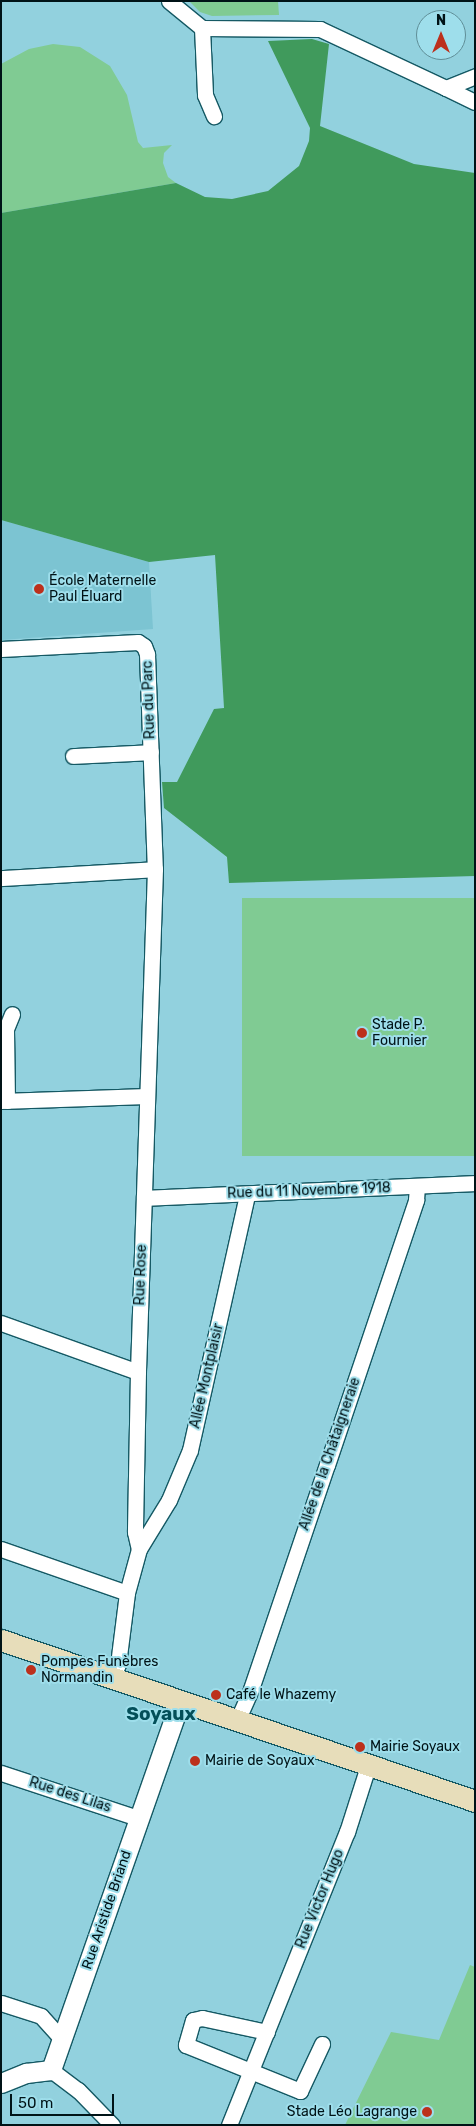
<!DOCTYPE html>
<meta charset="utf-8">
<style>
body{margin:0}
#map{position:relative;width:476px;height:2126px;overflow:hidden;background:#92d1de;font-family:Rubik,sans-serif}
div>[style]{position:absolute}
.built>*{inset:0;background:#7cc4d2}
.green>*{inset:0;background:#80cb93;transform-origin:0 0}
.forest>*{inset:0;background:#409a5c}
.roads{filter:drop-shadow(1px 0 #155964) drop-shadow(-1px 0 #155964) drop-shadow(0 1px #155964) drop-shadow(0 -1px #155964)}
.minor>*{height:15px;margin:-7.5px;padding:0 7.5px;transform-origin:7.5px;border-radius:7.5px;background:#fff}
.tertiary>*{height:19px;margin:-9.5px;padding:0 9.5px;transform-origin:9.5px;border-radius:9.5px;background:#fff}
.secondary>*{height:21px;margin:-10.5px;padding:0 10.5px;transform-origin:10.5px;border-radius:10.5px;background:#e7ddba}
.dots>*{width:14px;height:14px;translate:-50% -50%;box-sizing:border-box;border:2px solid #9edeeb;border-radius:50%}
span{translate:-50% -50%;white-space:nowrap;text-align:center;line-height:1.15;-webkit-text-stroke:4px #9edeeb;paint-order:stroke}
.poi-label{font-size:14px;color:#001317}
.left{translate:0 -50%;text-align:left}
.right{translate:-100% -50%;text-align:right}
.street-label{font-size:14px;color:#001317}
.district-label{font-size:19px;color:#034e59;font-weight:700}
.frame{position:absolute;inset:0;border:2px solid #001317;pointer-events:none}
.north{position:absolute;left:416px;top:10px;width:50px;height:50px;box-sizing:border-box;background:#9edeeb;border:1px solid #5f8d96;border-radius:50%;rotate:0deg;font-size:14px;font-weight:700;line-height:20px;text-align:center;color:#001317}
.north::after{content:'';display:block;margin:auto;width:18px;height:22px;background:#bc301c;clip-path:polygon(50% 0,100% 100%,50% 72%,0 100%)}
.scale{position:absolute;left:10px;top:2094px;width:104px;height:22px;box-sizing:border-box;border:2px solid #001317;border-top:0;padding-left:6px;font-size:15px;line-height:18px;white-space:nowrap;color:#001317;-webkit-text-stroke:4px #9edeeb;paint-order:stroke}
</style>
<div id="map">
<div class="built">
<div style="clip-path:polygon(1px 520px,149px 562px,153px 629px,1px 640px)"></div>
</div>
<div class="green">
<div style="clip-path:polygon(189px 1px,278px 1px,279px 15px,212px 16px,200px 12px)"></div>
<div style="clip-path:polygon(53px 44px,80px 47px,110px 66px,127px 95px,138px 142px,143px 148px,172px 145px,164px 153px,163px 163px,168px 177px,176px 183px,1px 213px,1px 64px,29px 49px)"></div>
<div style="left:475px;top:898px;width:258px;height:233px;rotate:90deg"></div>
<div style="clip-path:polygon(470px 1965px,475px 1967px,475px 2125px,345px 2125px,391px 2032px,439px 2040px)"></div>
</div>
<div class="forest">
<div style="clip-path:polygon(312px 39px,329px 44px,320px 126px,414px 164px,475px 173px,475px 876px,229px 883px,227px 857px,164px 808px,162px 782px,177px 782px,214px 709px,224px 708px,215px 555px,149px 562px,1px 520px,1px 213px,176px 183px,205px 197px,232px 199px,268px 191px,299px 166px,309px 141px,310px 128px,268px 41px)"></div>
</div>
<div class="roads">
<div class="minor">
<div style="left:169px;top:1px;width:43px;rotate:39.3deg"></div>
<div style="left:202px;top:28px;width:118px;rotate:0.5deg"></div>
<div style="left:320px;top:29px;width:139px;rotate:25.1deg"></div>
<div style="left:446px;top:88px;width:31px;rotate:-22deg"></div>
<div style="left:202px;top:28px;width:67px;rotate:87.4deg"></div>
<div style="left:205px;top:95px;width:23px;rotate:67deg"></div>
<div style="left:446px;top:88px;width:32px;rotate:26deg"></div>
<div style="left:1px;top:649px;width:137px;rotate:-2.9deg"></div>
<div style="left:138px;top:642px;width:7px;rotate:34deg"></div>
<div style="left:144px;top:646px;width:9px;rotate:69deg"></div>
<div style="left:147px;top:654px;width:215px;rotate:87.9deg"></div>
<div style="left:155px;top:869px;width:503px;rotate:91.94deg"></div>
<div style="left:138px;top:1372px;width:160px;rotate:91.1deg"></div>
<div style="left:135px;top:1532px;width:17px;rotate:77deg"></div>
<div style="left:139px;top:1549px;width:46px;rotate:105.3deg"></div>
<div style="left:127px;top:1593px;width:72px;rotate:97.2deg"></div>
<div style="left:118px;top:1664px;width:16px;rotate:112deg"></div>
<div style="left:73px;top:756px;width:78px;rotate:-2.9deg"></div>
<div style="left:1px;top:878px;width:154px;rotate:-3.3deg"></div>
<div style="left:1px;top:1101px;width:146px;rotate:-2deg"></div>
<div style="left:7px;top:1101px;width:72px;rotate:-90.8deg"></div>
<div style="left:6px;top:1029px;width:16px;rotate:-68deg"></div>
<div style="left:144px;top:1198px;width:331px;rotate:-2.6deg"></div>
<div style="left:1px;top:1323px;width:145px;rotate:19.7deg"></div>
<div style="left:1px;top:1549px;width:133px;rotate:19.2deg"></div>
<div style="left:139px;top:1549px;width:57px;rotate:-58.5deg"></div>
<div style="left:169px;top:1500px;width:54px;rotate:-67.2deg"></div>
<div style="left:190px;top:1450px;width:262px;rotate:-77.4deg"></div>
<div style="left:237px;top:1721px;width:35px;rotate:-66deg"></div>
<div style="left:251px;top:1689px;width:237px;rotate:-71.3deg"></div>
<div style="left:327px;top:1465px;width:280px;rotate:-71.4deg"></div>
<div style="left:416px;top:1200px;width:14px;rotate:-86deg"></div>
<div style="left:1px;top:1773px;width:144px;rotate:18.2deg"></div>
<div style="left:1px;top:2003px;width:42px;rotate:18deg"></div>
<div style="left:41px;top:2016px;width:30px;rotate:48deg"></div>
<div style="left:267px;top:2032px;width:66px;rotate:-167.8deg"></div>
<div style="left:202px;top:2018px;width:9px;rotate:167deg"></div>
<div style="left:193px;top:2020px;width:26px;rotate:106deg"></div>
<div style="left:186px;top:2045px;width:123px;rotate:22deg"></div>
<div style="left:300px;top:2091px;width:52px;rotate:-64.9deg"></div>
<div style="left:51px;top:2070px;width:34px;rotate:37deg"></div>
<div style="left:78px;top:2090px;width:49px;rotate:45.8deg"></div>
<div style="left:229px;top:2125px;width:316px;rotate:-68.1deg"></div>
<div style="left:347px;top:1832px;width:69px;rotate:-72.3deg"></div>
</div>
<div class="tertiary">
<div style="left:1px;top:2083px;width:27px;rotate:-22deg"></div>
<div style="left:26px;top:2073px;width:25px;rotate:-7deg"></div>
<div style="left:51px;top:2070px;width:391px;rotate:-70.7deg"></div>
</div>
<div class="secondary">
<div style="left:1px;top:1640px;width:501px;rotate:18.76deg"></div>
</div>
</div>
<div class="dots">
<div style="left:39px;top:589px;background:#bc301c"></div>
<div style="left:362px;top:1033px;background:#bc301c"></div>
<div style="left:31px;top:1670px;background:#bc301c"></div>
<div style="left:216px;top:1695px;background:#bc301c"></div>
<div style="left:360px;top:1747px;background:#bc301c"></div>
<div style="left:195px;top:1761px;background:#bc301c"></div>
<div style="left:427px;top:2112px;background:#bc301c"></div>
</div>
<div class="poi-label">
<span class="left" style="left:49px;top:589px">École Maternelle<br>Paul Éluard</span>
<span class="left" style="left:372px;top:1033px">Stade P.<br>Fournier</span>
<span class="left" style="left:41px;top:1670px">Pompes Funèbres<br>Normandin</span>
<span class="left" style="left:226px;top:1695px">Café le Whazemy</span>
<span class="left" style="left:370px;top:1747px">Mairie Soyaux</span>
<span class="left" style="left:205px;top:1761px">Mairie de Soyaux</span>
<span class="right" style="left:417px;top:2112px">Stade Léo Lagrange</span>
</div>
<div class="street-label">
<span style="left:149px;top:700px;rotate:-92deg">Rue du Parc</span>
<span style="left:309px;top:1191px;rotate:-2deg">Rue du 11 Novembre 1918</span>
<span style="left:141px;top:1275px;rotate:-88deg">Rue Rose</span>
<span style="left:207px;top:1376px;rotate:-77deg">Allée Montplaisir</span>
<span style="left:330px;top:1454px;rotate:-71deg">Allée de la Châtaigneraie</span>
<span style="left:70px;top:1795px;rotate:18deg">Rue des Lilas</span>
<span style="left:320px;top:1899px;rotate:-68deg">Rue Victor Hugo</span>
<span style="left:107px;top:1910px;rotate:-71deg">Rue Aristide Briand</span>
</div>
<div class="district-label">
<span style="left:161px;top:1714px">Soyaux</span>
</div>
<div class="frame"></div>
<div class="north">N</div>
<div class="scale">50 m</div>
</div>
